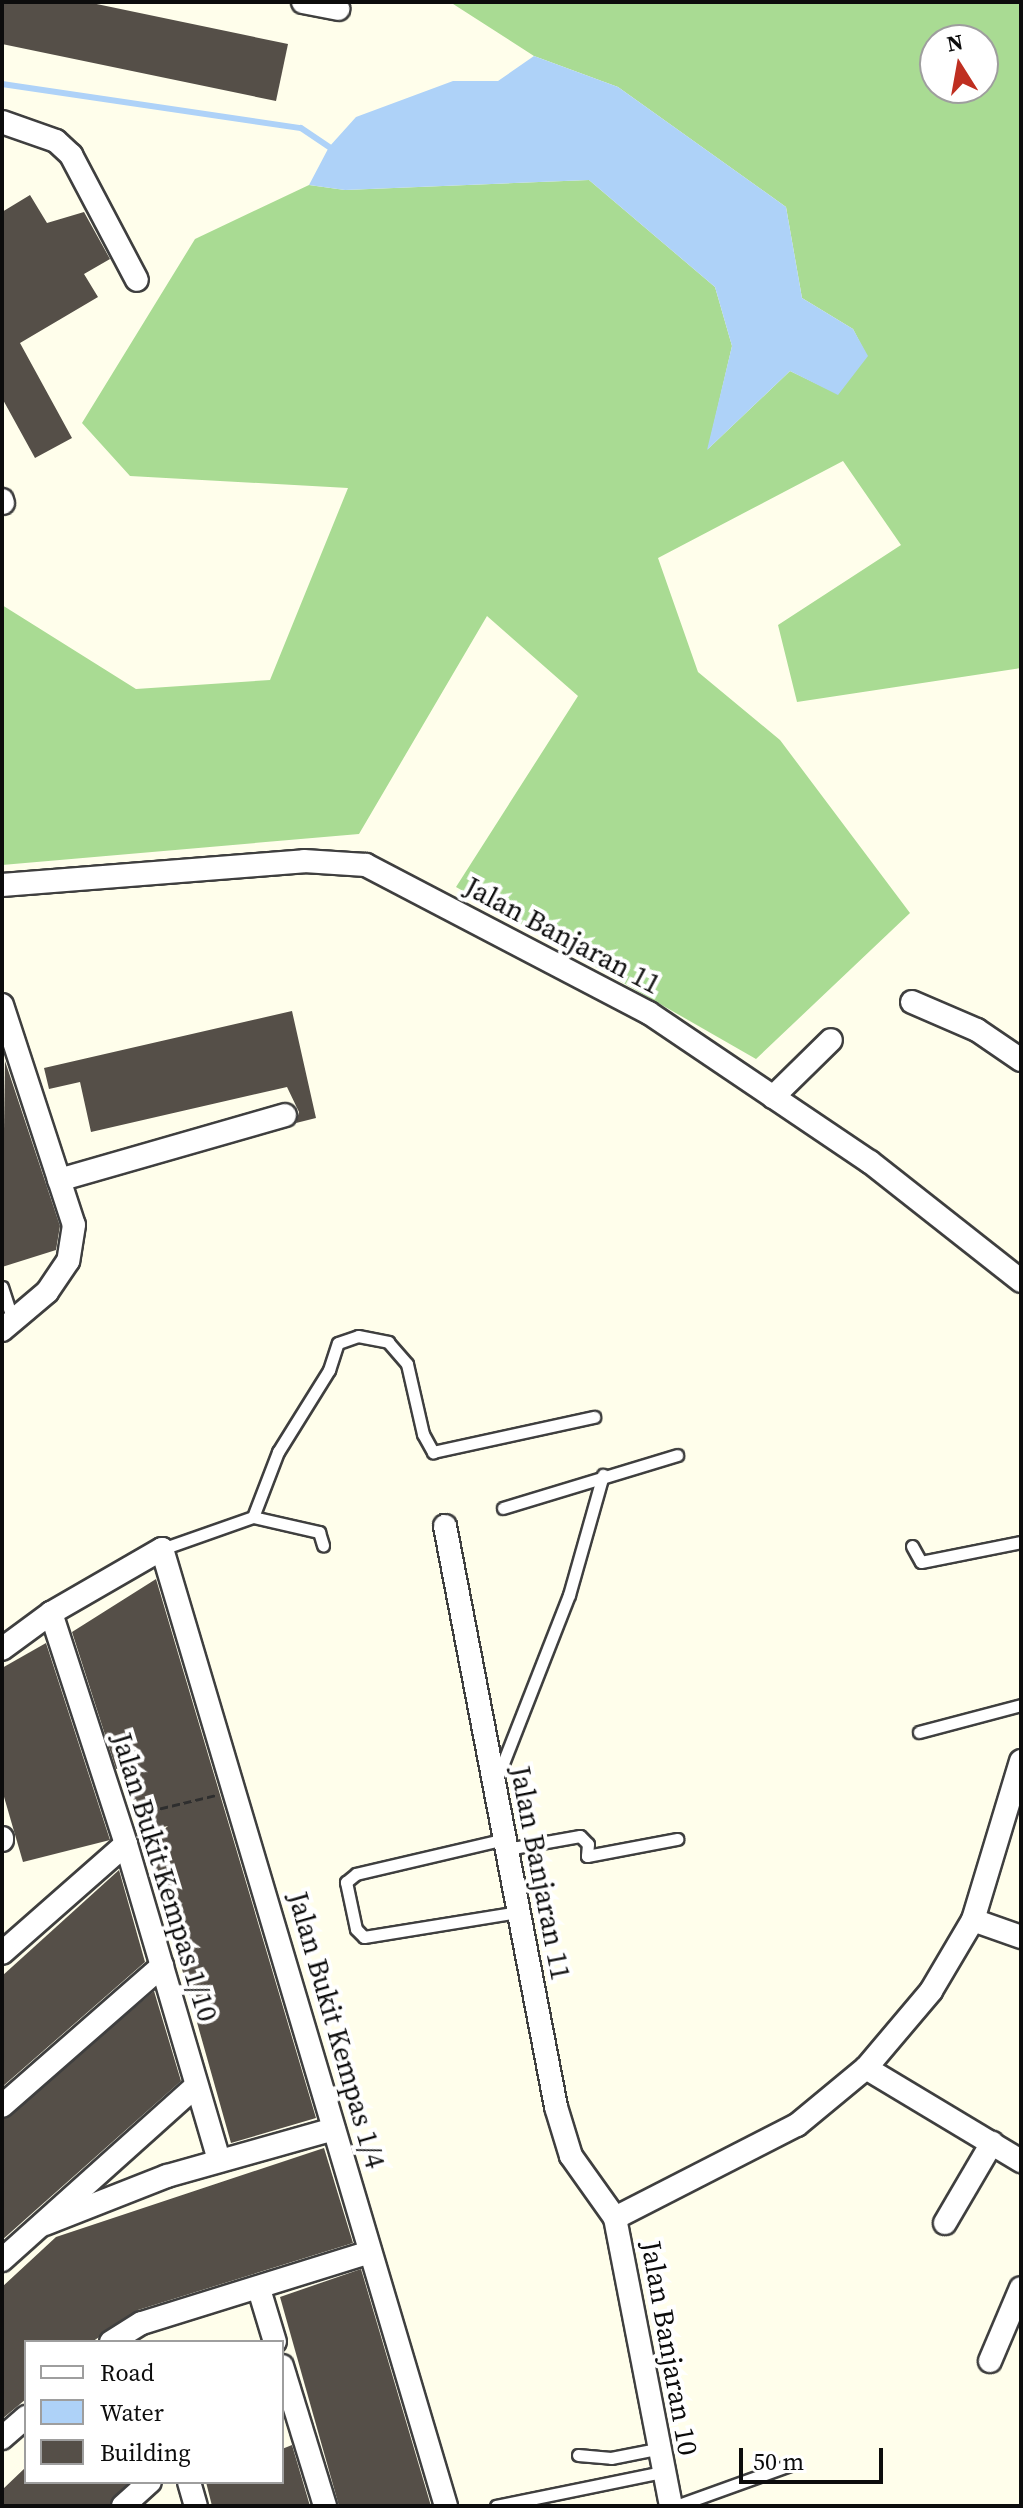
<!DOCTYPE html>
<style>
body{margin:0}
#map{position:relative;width:1023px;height:2508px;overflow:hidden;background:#fffeeb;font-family:"Source Serif 4",serif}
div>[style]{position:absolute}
.forest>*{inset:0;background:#a9db93}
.water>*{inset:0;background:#aed2f8}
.stream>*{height:6px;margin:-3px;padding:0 3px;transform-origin:3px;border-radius:3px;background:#aed2f8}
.building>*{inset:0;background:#554f48}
.path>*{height:3px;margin-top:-1.5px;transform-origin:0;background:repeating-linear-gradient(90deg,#2e2e2e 0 8px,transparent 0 12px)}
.roads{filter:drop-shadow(2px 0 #3f3f3f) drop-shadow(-2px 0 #3f3f3f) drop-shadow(0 2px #3f3f3f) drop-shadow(0 -2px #3f3f3f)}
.service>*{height:11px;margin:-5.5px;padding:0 5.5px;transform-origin:5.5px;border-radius:5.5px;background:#fff}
.minor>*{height:22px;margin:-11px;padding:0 11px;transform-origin:11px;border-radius:11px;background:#fff}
span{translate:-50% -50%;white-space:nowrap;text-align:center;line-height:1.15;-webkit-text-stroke:8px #fff;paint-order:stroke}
.street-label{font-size:28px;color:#0c0c0c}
.frame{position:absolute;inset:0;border:4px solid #0c0c0c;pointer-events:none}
.legend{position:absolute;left:24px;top:2340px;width:260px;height:144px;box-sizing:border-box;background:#fff;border:2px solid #9e9e9e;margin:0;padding:10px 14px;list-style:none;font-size:24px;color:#0c0c0c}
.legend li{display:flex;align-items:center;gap:16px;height:40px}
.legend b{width:40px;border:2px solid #9e9e9e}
.north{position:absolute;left:919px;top:24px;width:80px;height:80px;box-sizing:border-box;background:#fff;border:2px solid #9e9e9e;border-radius:50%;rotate:349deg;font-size:22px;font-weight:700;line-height:32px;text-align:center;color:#0c0c0c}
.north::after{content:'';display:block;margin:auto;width:28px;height:36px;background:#bf2f21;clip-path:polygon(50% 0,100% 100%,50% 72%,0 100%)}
.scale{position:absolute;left:739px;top:2448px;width:144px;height:36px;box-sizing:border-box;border:4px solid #0c0c0c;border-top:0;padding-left:10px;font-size:24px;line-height:28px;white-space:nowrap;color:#0c0c0c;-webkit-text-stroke:6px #fff;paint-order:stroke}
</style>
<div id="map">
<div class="forest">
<div style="clip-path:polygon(evenodd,450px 2px,1021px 2px,1021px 668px,797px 702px,778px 625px,901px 545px,843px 461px,658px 558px,698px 672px,780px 740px,910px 913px,756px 1059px,456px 887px,578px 696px,487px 616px,359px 834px,2px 865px,2px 605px,136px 689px,270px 680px,348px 488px,130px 476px,82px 423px,195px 239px,309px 185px,345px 190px,589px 180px,715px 287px,732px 346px,708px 449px,790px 371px,838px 394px,867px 356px,853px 329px,802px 298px,786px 207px,618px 87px,534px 56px,450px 2px,935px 40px,983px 40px,983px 88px,935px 88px,935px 40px)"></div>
</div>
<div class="water">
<div style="clip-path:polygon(534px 56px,618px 87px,786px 207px,802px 298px,853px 329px,868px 356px,838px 395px,790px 371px,707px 450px,732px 346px,715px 287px,589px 180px,345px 190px,309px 185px,329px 147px,356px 117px,453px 81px,498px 81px)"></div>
</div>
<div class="stream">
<div style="left:2px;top:84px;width:302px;rotate:8.4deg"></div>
<div style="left:301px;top:128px;width:34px;rotate:34deg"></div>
</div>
<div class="building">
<div style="clip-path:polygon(2px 2px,87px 2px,288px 44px,276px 101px,2px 44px)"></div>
<div style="clip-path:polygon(30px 195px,47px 223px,84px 212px,110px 259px,84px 274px,98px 297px,20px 343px,72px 438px,35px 458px,2px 398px,2px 212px)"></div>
<div style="clip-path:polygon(292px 1011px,316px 1118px,296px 1123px,299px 1112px,287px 1087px,91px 1132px,80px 1082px,49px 1089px,44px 1068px)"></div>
<div style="clip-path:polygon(5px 1061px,60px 1226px,56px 1250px,2px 1267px)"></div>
<div style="clip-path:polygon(156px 1579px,316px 2118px,231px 2143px,147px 1845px,168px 1826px,143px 1832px,124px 1766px,116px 1769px,72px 1632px)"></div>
<div style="clip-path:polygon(46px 1643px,110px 1840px,23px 1862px,2px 1790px,2px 1668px)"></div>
<div style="clip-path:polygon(119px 1870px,145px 1962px,2px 2087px,2px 1976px)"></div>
<div style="clip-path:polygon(154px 1991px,181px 2081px,2px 2240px,2px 2120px)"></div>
<div style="clip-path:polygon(324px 2148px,353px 2243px,138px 2310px,92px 2342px,26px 2342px,26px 2399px,2px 2419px,2px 2287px,56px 2237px)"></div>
<div style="clip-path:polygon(361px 2269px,431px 2506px,339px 2506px,280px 2297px)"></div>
<div style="clip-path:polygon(292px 2445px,310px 2506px,212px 2506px,206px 2482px,282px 2482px,282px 2449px)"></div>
<div style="clip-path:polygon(26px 2467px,26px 2482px,129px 2482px,109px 2506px,2px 2506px,2px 2490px)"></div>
</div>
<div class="path">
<div style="left:137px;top:1814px;width:81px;rotate:-13.5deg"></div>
</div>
<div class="roads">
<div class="service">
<div style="left:2px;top:1287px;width:36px;rotate:72deg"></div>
<div style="left:503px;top:1508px;width:182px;rotate:-16.9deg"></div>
<div style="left:253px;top:1517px;width:68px;rotate:12.8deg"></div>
<div style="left:319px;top:1532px;width:14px;rotate:73deg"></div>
<div style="left:912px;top:1546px;width:18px;rotate:61deg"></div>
<div style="left:921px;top:1562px;width:102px;rotate:-11.3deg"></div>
<div style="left:162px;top:1549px;width:96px;rotate:-19.4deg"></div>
<div style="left:253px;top:1517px;width:70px;rotate:-69deg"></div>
<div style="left:278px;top:1452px;width:97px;rotate:-58.1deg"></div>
<div style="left:329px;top:1370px;width:28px;rotate:-72deg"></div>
<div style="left:338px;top:1343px;width:21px;rotate:-19deg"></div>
<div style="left:358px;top:1336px;width:31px;rotate:11deg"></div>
<div style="left:388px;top:1342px;width:29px;rotate:49deg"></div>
<div style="left:407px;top:1364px;width:72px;rotate:77.1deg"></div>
<div style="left:423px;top:1434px;width:21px;rotate:61deg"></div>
<div style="left:433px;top:1452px;width:165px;rotate:-12.3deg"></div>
<div style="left:919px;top:1732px;width:106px;rotate:-14.8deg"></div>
<div style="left:498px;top:1776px;width:194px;rotate:-68.6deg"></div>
<div style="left:569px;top:1595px;width:125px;rotate:-74.2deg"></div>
<div style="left:505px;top:1839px;width:153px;rotate:166.8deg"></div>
<div style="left:356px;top:1874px;width:13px;rotate:141deg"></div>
<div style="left:346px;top:1882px;width:48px;rotate:78deg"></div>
<div style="left:356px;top:1929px;width:11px;rotate:45deg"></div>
<div style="left:364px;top:1937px;width:157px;rotate:-9.2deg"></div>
<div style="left:507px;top:1849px;width:74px;rotate:-10.1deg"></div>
<div style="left:580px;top:1836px;width:11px;rotate:45deg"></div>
<div style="left:588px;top:1844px;width:12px;rotate:95deg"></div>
<div style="left:587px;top:1856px;width:92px;rotate:-10.7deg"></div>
<div style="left:578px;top:2455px;width:33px;rotate:5deg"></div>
<div style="left:611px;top:2458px;width:47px;rotate:-11.1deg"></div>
<div style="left:496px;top:2506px;width:169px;rotate:-11.6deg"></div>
<div style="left:676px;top:2506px;width:121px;rotate:-19.8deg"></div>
</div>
<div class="minor">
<div style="left:303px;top:2px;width:36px;rotate:11deg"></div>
<div style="left:2px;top:122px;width:57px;rotate:19.4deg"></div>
<div style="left:56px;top:141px;width:21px;rotate:43deg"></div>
<div style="left:71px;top:155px;width:141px;rotate:62.2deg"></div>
<div style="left:2px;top:500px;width:3px;rotate:72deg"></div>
<div style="left:2px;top:885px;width:303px;rotate:-4.5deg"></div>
<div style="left:304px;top:861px;width:62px;rotate:3.7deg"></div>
<div style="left:366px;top:865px;width:319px;rotate:27.6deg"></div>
<div style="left:649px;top:1013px;width:267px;rotate:34deg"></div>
<div style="left:870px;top:1162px;width:192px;rotate:38.2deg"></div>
<div style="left:912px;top:1002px;width:71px;rotate:23.3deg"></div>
<div style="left:977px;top:1030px;width:53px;rotate:34.3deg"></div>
<div style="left:2px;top:1005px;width:231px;rotate:71.9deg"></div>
<div style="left:74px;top:1225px;width:36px;rotate:99deg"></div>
<div style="left:68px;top:1261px;width:37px;rotate:124deg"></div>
<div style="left:47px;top:1292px;width:59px;rotate:139.8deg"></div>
<div style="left:773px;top:1097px;width:81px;rotate:-44.5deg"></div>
<div style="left:59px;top:1180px;width:235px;rotate:-16deg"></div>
<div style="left:445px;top:1526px;width:592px;rotate:79.18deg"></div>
<div style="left:556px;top:2107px;width:51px;rotate:73deg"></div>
<div style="left:571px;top:2156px;width:76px;rotate:54.6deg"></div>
<div style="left:615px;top:2218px;width:293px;rotate:79deg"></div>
<div style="left:51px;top:1613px;width:243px;rotate:72deg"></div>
<div style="left:126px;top:1844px;width:329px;rotate:73.6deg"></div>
<div style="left:2px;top:1649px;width:61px;rotate:-36.3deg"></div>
<div style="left:51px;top:1613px;width:128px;rotate:-30deg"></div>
<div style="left:162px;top:1549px;width:998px;rotate:73.47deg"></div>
<div style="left:2px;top:1838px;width:2px;rotate:90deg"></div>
<div style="left:973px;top:1920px;width:51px;rotate:19.5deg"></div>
<div style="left:2px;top:1953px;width:165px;rotate:-41.3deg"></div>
<div style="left:866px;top:2068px;width:181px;rotate:31deg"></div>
<div style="left:2px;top:2106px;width:213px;rotate:-41.2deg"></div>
<div style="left:615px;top:2218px;width:204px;rotate:-27.1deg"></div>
<div style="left:797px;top:2125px;width:89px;rotate:-39.6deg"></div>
<div style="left:866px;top:2068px;width:101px;rotate:-49.8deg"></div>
<div style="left:931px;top:1991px;width:82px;rotate:-59.4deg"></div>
<div style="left:973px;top:1920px;width:166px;rotate:-73.2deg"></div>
<div style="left:945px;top:2223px;width:93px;rotate:-59.6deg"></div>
<div style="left:45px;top:2224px;width:131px;rotate:-21.5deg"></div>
<div style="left:167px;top:2176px;width:173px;rotate:-15.7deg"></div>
<div style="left:2px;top:2260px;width:261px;rotate:-41.9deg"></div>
<div style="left:259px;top:2289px;width:55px;rotate:73.2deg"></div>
<div style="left:111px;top:2342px;width:36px;rotate:-32deg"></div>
<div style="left:142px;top:2323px;width:239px;rotate:-17.3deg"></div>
<div style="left:990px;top:2361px;width:79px;rotate:-67deg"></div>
<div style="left:282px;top:2366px;width:146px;rotate:72.9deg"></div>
<div style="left:2px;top:2438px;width:32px;rotate:-41deg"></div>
<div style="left:189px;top:2482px;width:25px;rotate:74deg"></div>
<div style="left:123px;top:2506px;width:36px;rotate:-42deg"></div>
</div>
</div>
<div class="street-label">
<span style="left:563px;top:935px;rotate:28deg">Jalan Banjaran 11</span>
<span style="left:541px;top:1873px;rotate:79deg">Jalan Banjaran 11</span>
<span style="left:165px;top:1877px;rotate:73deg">Jalan Bukit Kempas 1/10</span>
<span style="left:337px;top:2030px;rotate:74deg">Jalan Bukit Kempas 1/4</span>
<span style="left:670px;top:2348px;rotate:80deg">Jalan Banjaran 10</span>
</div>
<div class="frame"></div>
<ul class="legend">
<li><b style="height:10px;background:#fff"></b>Road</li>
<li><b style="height:22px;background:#aed2f8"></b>Water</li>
<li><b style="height:22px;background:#554f48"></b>Building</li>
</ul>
<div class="north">N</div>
<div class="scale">50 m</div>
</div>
